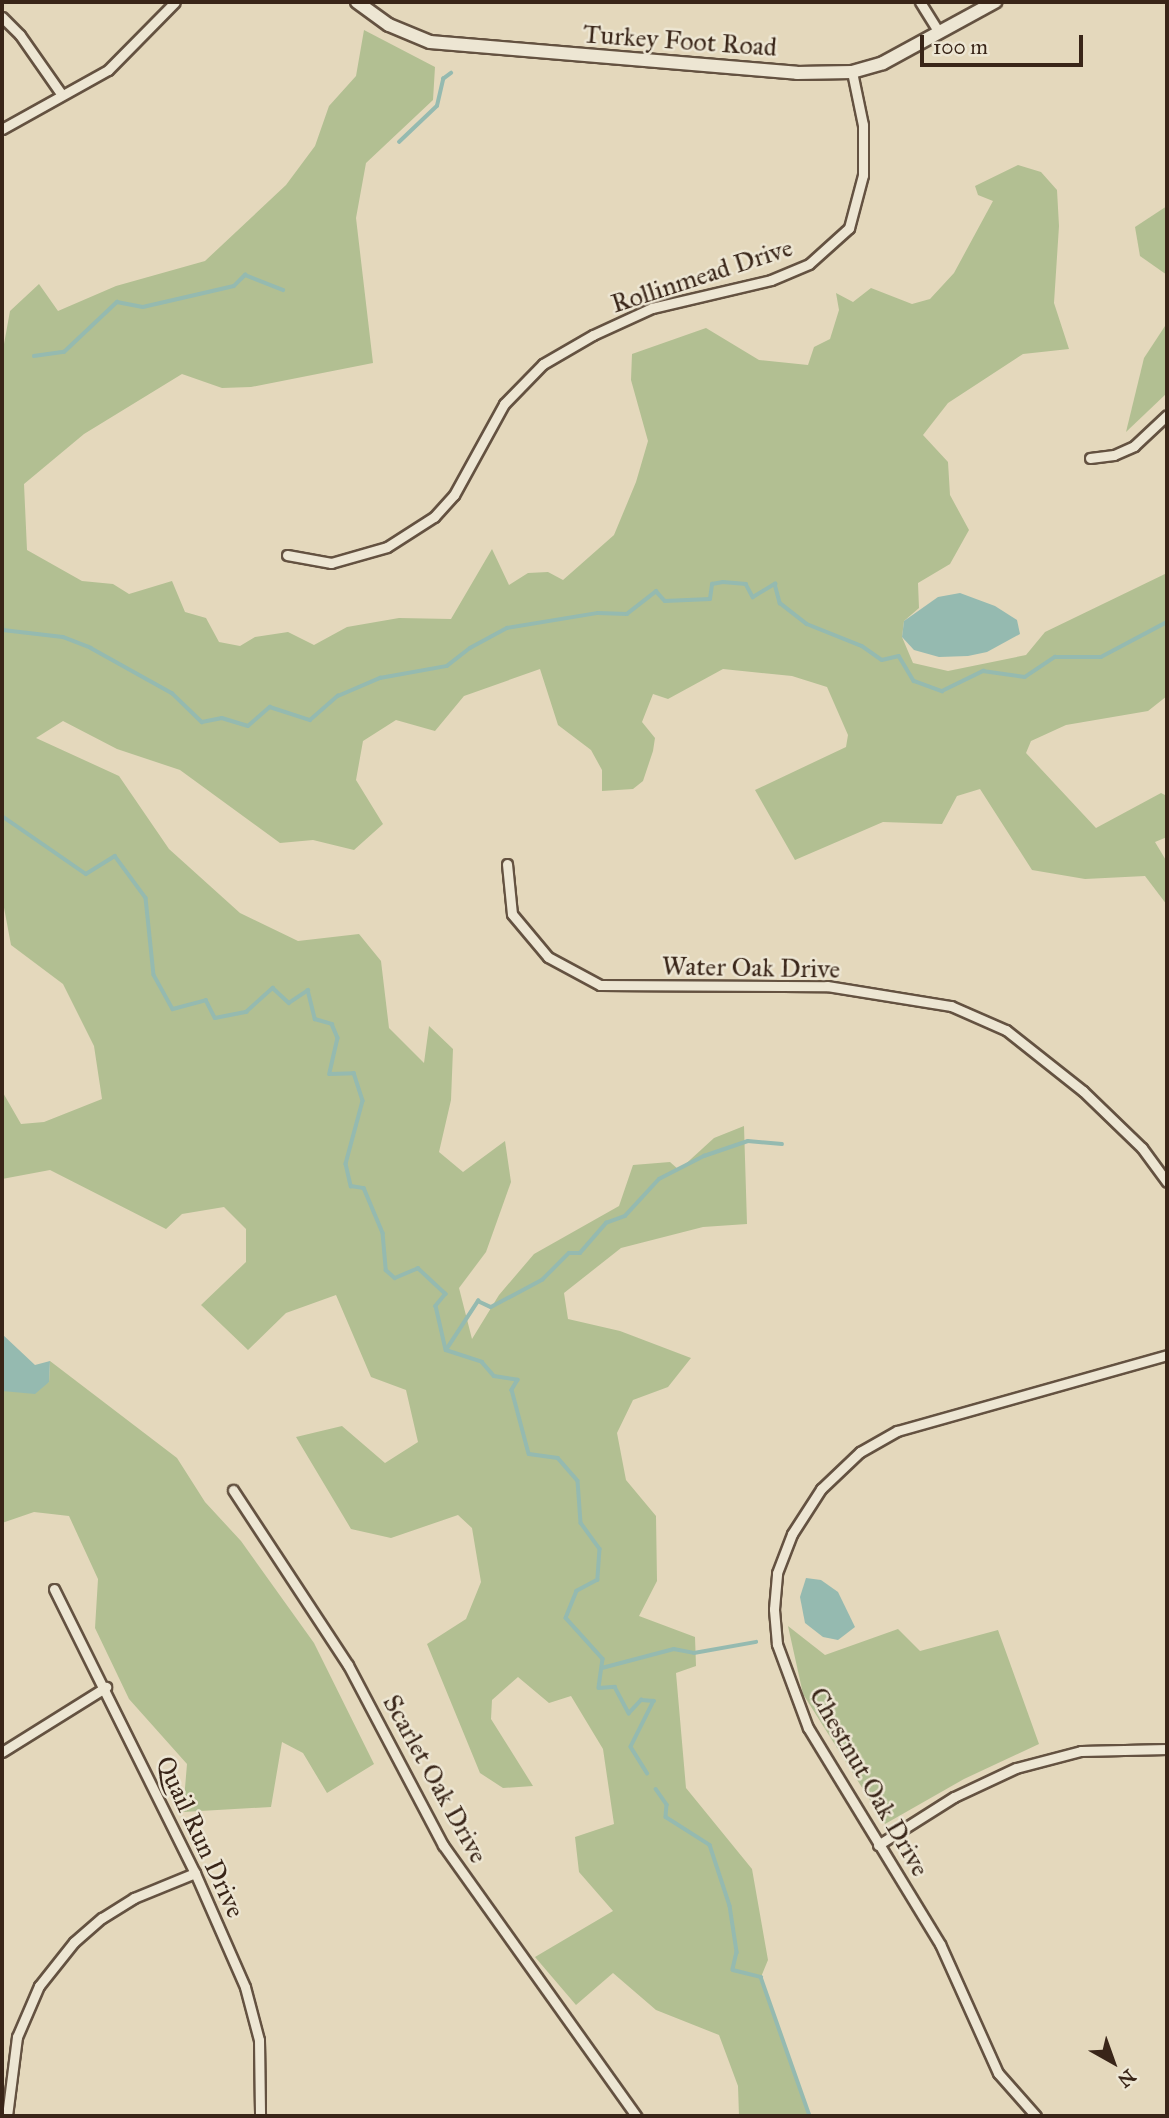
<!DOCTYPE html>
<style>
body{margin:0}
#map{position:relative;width:1169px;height:2118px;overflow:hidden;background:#e4d8bc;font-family:"IM FELL Great Primer",serif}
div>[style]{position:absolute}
.green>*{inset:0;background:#b2bf92}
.water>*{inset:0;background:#95bab0}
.stream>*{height:3.5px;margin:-1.75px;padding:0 1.75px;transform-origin:1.75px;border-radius:1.75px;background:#95bab0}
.roads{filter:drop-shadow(2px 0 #645241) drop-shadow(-2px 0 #645241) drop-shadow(0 2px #645241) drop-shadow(0 -2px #645241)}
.street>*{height:9px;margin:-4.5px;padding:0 4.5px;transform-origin:4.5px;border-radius:4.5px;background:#ede6d3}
.secondary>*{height:12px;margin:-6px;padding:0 6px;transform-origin:6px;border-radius:6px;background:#ede6d3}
span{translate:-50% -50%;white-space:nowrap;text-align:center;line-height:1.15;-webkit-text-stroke:5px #ede6d3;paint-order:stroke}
.street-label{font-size:26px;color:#392518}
.frame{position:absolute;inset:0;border:4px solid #392518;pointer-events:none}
.north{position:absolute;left:1078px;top:2027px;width:70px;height:70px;-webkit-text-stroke:5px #ede6d3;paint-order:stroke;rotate:140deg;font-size:19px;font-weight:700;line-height:28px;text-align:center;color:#392518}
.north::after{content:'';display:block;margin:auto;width:24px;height:32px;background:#392518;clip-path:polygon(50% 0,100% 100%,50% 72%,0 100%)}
.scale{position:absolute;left:920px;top:35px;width:163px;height:32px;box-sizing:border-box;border:4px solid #392518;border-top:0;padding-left:9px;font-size:21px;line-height:24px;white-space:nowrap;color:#392518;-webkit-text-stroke:5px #ede6d3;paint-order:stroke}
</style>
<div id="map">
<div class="green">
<div style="clip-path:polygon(364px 30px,435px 67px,433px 100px,366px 163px,356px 218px,373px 363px,251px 387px,222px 388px,182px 374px,84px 434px,24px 484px,27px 550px,82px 581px,113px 584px,129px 594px,172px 581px,185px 612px,206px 618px,219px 642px,240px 646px,255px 637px,288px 632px,314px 645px,347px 627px,399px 618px,451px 619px,492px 549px,509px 585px,528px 573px,548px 572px,563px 580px,614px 535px,636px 482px,648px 441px,631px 380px,632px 354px,706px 328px,759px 360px,808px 365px,814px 347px,830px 339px,839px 310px,836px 293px,853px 302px,871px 288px,912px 304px,930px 299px,954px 273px,993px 201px,978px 195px,975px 186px,1018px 165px,1041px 172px,1057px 190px,1059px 226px,1054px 303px,1069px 349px,1023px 354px,948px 403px,923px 435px,948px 462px,950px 495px,969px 530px,950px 564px,918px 583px,919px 608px,904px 621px,902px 637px,913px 663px,948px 671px,1026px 655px,1045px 632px,1167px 573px,1167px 696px,1148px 711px,1066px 725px,1031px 741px,1026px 753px,1096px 828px,1161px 793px,1167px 796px,1167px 837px,1155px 842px,1167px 862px,1167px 905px,1145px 876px,1085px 879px,1032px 870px,980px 789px,957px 796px,942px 824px,883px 822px,795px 860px,755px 790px,846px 747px,848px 735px,827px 687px,792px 676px,723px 669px,668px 699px,653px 694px,642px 722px,655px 738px,653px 751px,643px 781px,633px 789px,602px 791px,602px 770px,591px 750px,558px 725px,540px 669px,464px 696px,435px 731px,396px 720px,363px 741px,356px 780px,383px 824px,354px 850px,313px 840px,280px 843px,180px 770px,117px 749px,63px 721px,36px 738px,119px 776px,169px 849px,240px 913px,298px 941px,359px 934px,381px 961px,389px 1028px,424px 1063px,429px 1026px,453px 1049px,451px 1100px,439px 1152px,463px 1172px,505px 1141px,511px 1182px,486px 1252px,459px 1288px,472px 1339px,499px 1295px,534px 1254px,619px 1206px,633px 1165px,670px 1162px,679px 1170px,714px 1138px,744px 1126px,747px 1224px,703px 1227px,621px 1248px,564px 1293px,568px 1319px,620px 1331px,691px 1358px,668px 1387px,633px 1400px,617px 1433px,626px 1480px,656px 1516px,657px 1581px,639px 1616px,695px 1637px,696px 1666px,676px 1673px,686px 1788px,752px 1869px,768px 1960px,761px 1977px,810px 2116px,739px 2116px,738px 2086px,719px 2035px,656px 2010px,613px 1973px,576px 2005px,535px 1957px,613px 1911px,579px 1872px,575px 1837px,614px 1824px,603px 1749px,571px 1696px,549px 1703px,518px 1677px,492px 1700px,491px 1719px,533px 1786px,503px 1788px,480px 1773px,427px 1644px,466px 1619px,481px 1582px,472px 1528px,458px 1515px,391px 1538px,351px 1529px,296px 1437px,342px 1426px,385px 1463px,418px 1442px,406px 1390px,371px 1377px,336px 1295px,286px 1313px,248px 1350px,201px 1305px,246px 1262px,246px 1229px,224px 1207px,182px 1214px,166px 1229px,50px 1170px,2px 1179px,2px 1091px,21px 1124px,44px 1122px,102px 1099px,94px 1046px,63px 984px,11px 945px,2px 897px,2px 355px,10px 311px,39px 284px,58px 311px,116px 286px,205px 261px,286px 185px,315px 146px,329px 106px,356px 76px)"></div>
<div style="clip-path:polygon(1167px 206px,1167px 275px,1140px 256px,1135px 227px)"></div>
<div style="clip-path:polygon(1167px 323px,1167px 393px,1126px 432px,1144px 358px)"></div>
<div style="clip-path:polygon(50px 1361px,177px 1458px,205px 1502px,241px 1541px,314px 1643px,374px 1764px,327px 1793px,303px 1753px,282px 1742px,271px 1807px,183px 1812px,187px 1764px,129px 1699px,95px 1628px,98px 1579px,69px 1516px,34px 1512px,2px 1523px,2px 1391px,49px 1382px)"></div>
<div style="clip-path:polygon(788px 1626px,825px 1655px,898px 1629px,920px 1651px,998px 1630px,1039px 1744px,964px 1779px,885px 1824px,803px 1694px)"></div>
</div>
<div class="water">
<div style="clip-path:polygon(960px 593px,995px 606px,1017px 620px,1020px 634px,987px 652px,968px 656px,939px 657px,914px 650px,902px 637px,904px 621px,938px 597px)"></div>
<div style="clip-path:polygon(2px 1334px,35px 1365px,50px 1361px,49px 1382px,35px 1394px,2px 1391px)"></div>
<div style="clip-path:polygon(806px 1578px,821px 1580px,838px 1592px,855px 1627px,838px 1640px,823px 1637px,805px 1623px,800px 1597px)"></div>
</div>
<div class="stream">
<div style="left:399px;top:142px;width:52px;rotate:-43.5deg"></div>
<div style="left:437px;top:106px;width:28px;rotate:-77deg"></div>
<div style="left:443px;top:79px;width:10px;rotate:-37deg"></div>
<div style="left:34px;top:356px;width:30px;rotate:-8deg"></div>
<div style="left:64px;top:352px;width:73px;rotate:-43.3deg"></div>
<div style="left:117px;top:302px;width:26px;rotate:11deg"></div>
<div style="left:143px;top:307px;width:93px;rotate:-13deg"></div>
<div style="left:234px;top:286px;width:16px;rotate:-45deg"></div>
<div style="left:245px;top:275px;width:41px;rotate:21.5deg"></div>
<div style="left:2px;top:613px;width:17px;rotate:87deg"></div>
<div style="left:3px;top:630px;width:60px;rotate:6.7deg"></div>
<div style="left:63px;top:637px;width:30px;rotate:21deg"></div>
<div style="left:91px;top:648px;width:93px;rotate:29.1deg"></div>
<div style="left:172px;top:693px;width:42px;rotate:44deg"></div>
<div style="left:202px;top:722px;width:20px;rotate:-11deg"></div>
<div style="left:222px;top:718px;width:27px;rotate:17deg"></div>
<div style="left:248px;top:726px;width:29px;rotate:-41deg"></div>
<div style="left:270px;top:707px;width:42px;rotate:18deg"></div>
<div style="left:310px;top:720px;width:37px;rotate:-41deg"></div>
<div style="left:338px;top:696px;width:46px;rotate:-23.2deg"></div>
<div style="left:380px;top:678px;width:68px;rotate:-10.2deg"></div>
<div style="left:447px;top:666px;width:29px;rotate:-38deg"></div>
<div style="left:470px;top:648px;width:42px;rotate:-28.4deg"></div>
<div style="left:507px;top:628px;width:92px;rotate:-9.4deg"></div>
<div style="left:598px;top:613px;width:29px;rotate:2deg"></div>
<div style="left:627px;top:614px;width:37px;rotate:-38deg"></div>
<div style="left:656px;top:591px;width:13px;rotate:48deg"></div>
<div style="left:665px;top:601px;width:45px;rotate:-2.5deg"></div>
<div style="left:710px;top:599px;width:15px;rotate:-82deg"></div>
<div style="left:712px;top:584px;width:11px;rotate:-10deg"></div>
<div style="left:723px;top:582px;width:23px;rotate:5deg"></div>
<div style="left:746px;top:584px;width:15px;rotate:62deg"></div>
<div style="left:753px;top:597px;width:26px;rotate:-31deg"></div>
<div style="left:775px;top:584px;width:20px;rotate:75deg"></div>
<div style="left:780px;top:603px;width:34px;rotate:38deg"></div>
<div style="left:807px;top:624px;width:59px;rotate:21.8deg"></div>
<div style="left:862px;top:646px;width:24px;rotate:35deg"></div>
<div style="left:882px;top:660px;width:17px;rotate:-13deg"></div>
<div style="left:899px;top:656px;width:29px;rotate:59deg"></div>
<div style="left:914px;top:681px;width:30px;rotate:20deg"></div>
<div style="left:942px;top:691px;width:46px;rotate:-26deg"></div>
<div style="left:983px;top:671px;width:42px;rotate:8.1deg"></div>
<div style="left:1025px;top:677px;width:36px;rotate:-34deg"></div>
<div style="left:1055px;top:657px;width:46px"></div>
<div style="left:1101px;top:657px;width:75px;rotate:-27.9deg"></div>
<div style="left:2px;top:816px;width:102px;rotate:34.6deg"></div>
<div style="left:86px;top:874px;width:34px;rotate:-32deg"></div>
<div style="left:115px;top:856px;width:52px;rotate:53.6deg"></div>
<div style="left:146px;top:898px;width:77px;rotate:84.1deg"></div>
<div style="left:154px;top:975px;width:39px;rotate:61deg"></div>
<div style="left:173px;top:1009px;width:34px;rotate:-15deg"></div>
<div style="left:206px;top:1000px;width:20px;rotate:63deg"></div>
<div style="left:215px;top:1018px;width:32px;rotate:-11deg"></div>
<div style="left:246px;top:1012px;width:36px;rotate:-42deg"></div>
<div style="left:273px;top:988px;width:22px;rotate:43deg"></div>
<div style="left:289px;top:1003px;width:23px;rotate:-34deg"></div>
<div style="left:308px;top:990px;width:30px;rotate:76deg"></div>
<div style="left:315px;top:1019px;width:18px;rotate:16deg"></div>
<div style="left:332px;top:1024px;width:15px;rotate:67deg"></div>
<div style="left:338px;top:1038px;width:37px;rotate:103deg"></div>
<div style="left:330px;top:1074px;width:24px;rotate:-2deg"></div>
<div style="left:354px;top:1073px;width:29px;rotate:72deg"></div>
<div style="left:363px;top:1101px;width:65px;rotate:105.1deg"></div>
<div style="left:346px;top:1164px;width:23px;rotate:77deg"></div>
<div style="left:351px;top:1186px;width:13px;rotate:9deg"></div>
<div style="left:364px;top:1188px;width:49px;rotate:67.1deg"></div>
<div style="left:383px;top:1233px;width:37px;rotate:85deg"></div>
<div style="left:386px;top:1270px;width:12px;rotate:42deg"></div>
<div style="left:395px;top:1278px;width:25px;rotate:-23deg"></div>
<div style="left:418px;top:1268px;width:38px;rotate:43deg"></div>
<div style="left:446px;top:1294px;width:16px;rotate:130deg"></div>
<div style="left:436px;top:1306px;width:45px;rotate:77.2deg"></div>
<div style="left:446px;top:1350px;width:38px;rotate:18deg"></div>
<div style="left:482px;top:1362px;width:18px;rotate:49deg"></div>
<div style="left:494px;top:1376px;width:24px;rotate:9deg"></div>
<div style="left:518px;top:1380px;width:12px;rotate:121deg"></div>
<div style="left:512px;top:1390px;width:66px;rotate:75.1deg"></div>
<div style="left:529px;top:1454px;width:29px;rotate:8deg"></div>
<div style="left:558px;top:1458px;width:30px;rotate:49deg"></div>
<div style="left:578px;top:1481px;width:42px;rotate:85.9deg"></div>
<div style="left:581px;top:1523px;width:32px;rotate:54deg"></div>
<div style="left:600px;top:1549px;width:31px;rotate:94deg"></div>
<div style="left:598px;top:1580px;width:24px;rotate:152deg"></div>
<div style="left:577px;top:1591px;width:29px;rotate:112deg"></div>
<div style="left:566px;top:1618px;width:55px;rotate:47.9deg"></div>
<div style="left:603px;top:1659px;width:29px;rotate:98deg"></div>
<div style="left:599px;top:1688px;width:16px;rotate:-4deg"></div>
<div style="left:615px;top:1687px;width:30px;rotate:62deg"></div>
<div style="left:629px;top:1713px;width:18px;rotate:-47deg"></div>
<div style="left:641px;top:1700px;width:13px;rotate:4deg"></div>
<div style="left:654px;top:1701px;width:51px;rotate:116.6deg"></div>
<div style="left:631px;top:1747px;width:31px;rotate:58deg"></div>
<div style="left:446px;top:1350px;width:59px;rotate:-56.9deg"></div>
<div style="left:478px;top:1301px;width:14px;rotate:25deg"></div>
<div style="left:491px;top:1307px;width:58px;rotate:-27.9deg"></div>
<div style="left:542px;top:1280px;width:38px;rotate:-45deg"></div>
<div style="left:569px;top:1253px;width:11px"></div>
<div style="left:580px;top:1253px;width:40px;rotate:-49deg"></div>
<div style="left:606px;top:1223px;width:20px;rotate:-20deg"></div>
<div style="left:625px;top:1216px;width:50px;rotate:-47.4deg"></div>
<div style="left:659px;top:1179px;width:51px;rotate:-27.1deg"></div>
<div style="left:704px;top:1156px;width:46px;rotate:-18.8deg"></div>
<div style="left:748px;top:1141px;width:34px;rotate:5deg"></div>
<div style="left:602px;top:1668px;width:74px;rotate:-14.8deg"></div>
<div style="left:674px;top:1649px;width:20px;rotate:11deg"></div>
<div style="left:694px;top:1653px;width:63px;rotate:-10.1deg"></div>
<div style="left:656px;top:1789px;width:19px;rotate:55deg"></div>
<div style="left:667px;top:1805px;width:12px;rotate:95deg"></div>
<div style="left:666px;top:1817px;width:52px;rotate:32.5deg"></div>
<div style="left:710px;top:1845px;width:64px;rotate:71.8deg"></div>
<div style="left:730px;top:1906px;width:47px;rotate:81.3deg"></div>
<div style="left:737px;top:1952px;width:18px;rotate:103deg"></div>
<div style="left:733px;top:1970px;width:29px;rotate:14deg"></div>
<div style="left:761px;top:1977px;width:147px;rotate:70.6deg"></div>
</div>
<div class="roads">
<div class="street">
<div style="left:920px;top:2px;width:36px;rotate:58deg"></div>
<div style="left:2px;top:17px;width:25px;rotate:45deg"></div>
<div style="left:20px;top:35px;width:73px;rotate:55deg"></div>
<div style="left:2px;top:129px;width:121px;rotate:-29.1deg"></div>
<div style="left:108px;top:70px;width:95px;rotate:-45.4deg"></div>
<div style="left:1090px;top:458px;width:24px;rotate:-7deg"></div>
<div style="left:1114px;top:455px;width:22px;rotate:-24deg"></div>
<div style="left:1134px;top:446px;width:45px;rotate:-43.2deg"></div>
<div style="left:287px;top:555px;width:45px;rotate:10.3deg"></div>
<div style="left:331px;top:563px;width:58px;rotate:-15.9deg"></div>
<div style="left:387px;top:547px;width:56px;rotate:-32.6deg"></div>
<div style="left:434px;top:517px;width:30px;rotate:-48deg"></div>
<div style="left:454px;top:495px;width:104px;rotate:-61.2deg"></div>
<div style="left:504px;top:404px;width:56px;rotate:-45.7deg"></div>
<div style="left:543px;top:364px;width:58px;rotate:-30.1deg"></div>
<div style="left:593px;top:335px;width:65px;rotate:-24.6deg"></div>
<div style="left:652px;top:308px;width:122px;rotate:-13.2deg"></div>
<div style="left:771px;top:280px;width:41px;rotate:-22.8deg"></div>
<div style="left:809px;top:264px;width:54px;rotate:-42deg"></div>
<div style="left:849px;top:228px;width:55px;rotate:-75.2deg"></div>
<div style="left:863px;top:175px;width:50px;rotate:-90deg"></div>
<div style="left:863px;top:125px;width:54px;rotate:-101.7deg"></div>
<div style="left:507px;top:864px;width:50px;rotate:84.3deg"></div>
<div style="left:512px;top:914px;width:56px;rotate:50.1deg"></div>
<div style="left:548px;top:957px;width:59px;rotate:28.3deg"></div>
<div style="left:600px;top:985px;width:227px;rotate:0.3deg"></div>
<div style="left:827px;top:986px;width:126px;rotate:9.2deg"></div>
<div style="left:951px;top:1006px;width:60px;rotate:23.6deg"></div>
<div style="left:1006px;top:1030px;width:98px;rotate:38.4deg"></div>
<div style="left:1083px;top:1091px;width:82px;rotate:44deg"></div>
<div style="left:1142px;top:1148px;width:42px;rotate:53.7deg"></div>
<div style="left:233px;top:1490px;width:209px;rotate:56.7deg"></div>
<div style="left:348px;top:1665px;width:204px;rotate:62.2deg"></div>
<div style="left:443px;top:1845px;width:333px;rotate:54.5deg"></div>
<div style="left:54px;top:1589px;width:317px;rotate:63.6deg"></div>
<div style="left:195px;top:1873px;width:124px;rotate:66.3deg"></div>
<div style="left:245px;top:1987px;width:55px;rotate:75.2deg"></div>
<div style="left:259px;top:2040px;width:76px;rotate:89.2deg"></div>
<div style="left:2px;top:1752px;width:123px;rotate:-32deg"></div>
<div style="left:878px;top:1845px;width:90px;rotate:-32.3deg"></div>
<div style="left:954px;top:1797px;width:68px;rotate:-25.1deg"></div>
<div style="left:1016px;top:1768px;width:67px;rotate:-14.7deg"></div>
<div style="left:1081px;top:1751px;width:86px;rotate:-1.3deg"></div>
<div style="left:7px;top:2116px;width:80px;rotate:-82.8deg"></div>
<div style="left:17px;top:2037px;width:56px;rotate:-66.7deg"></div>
<div style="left:39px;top:1986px;width:56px;rotate:-51.5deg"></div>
<div style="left:74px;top:1942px;width:37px;rotate:-41deg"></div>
<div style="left:102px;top:1918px;width:38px;rotate:-32deg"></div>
<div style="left:134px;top:1898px;width:66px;rotate:-22.3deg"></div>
<div style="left:1036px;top:2116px;width:57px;rotate:-131.5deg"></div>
<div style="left:998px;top:2073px;width:141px;rotate:-114.2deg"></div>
<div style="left:940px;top:1944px;width:253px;rotate:-121.4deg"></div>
<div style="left:808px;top:1728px;width:90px;rotate:-110.3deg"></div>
<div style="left:777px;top:1644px;width:35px;rotate:-95deg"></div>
<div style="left:774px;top:1609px;width:36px;rotate:-85deg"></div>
<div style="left:777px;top:1573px;width:42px;rotate:-69deg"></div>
<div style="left:792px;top:1534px;width:54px;rotate:-57.2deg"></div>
<div style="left:821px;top:1489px;width:54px;rotate:-43.5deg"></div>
<div style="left:860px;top:1452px;width:43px;rotate:-29.6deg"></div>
<div style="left:897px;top:1431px;width:280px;rotate:-15.7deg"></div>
</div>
<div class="secondary">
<div style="left:357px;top:2px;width:39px;rotate:36deg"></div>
<div style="left:389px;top:25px;width:44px;rotate:22.5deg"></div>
<div style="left:430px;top:42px;width:368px;rotate:4.8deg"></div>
<div style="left:797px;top:73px;width:55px;rotate:-1deg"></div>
<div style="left:852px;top:72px;width:32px;rotate:-16deg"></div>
<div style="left:883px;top:63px;width:128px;rotate:-28.6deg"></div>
</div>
</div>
<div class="street-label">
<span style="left:680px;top:41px;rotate:4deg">Turkey Foot Road</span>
<span style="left:702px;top:276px;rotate:-18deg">Rollinmead Drive</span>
<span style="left:751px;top:968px;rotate:1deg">Water Oak Drive</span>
<span style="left:435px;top:1779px;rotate:61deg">Scarlet Oak Drive</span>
<span style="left:869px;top:1782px;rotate:60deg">Chestnut Oak Drive</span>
<span style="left:200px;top:1837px;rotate:65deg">Quail Run Drive</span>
</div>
<div class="frame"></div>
<div class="north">N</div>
<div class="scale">100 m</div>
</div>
